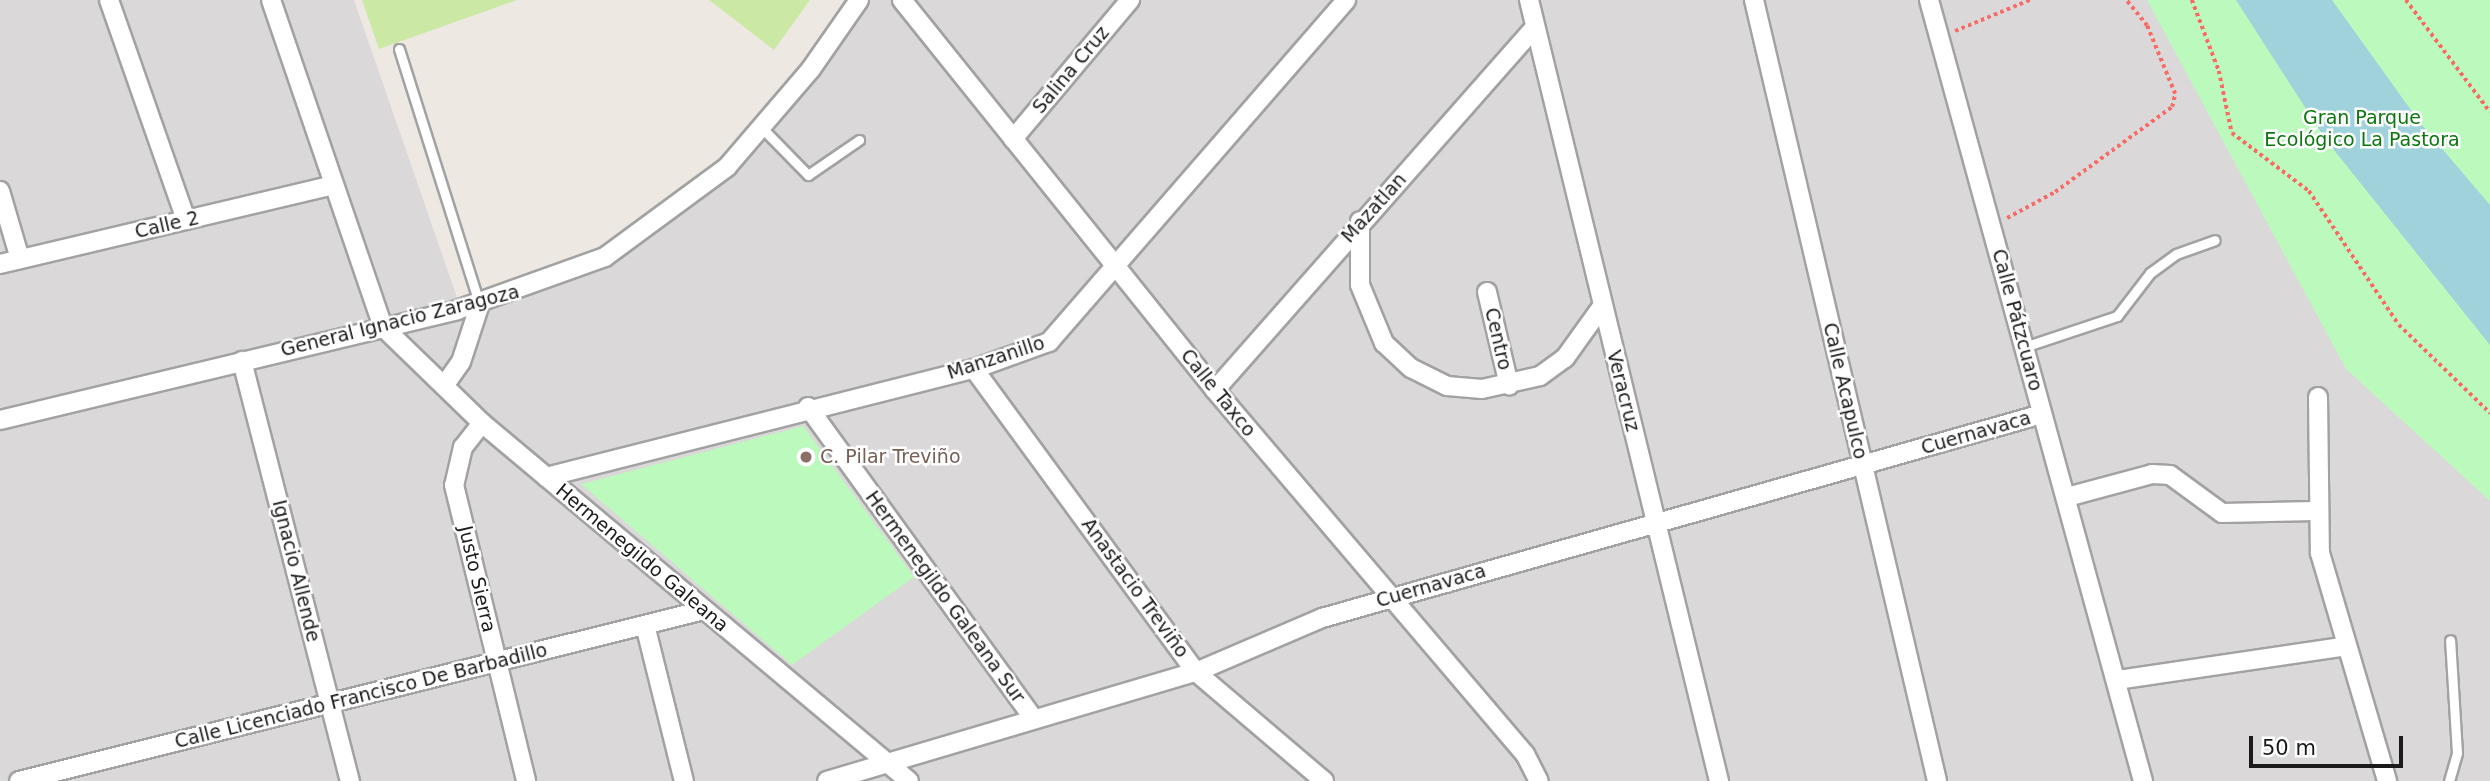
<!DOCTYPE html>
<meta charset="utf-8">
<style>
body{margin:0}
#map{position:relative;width:2490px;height:781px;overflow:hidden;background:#ede8e1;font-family:"DejaVu Sans",sans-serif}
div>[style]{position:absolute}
.residential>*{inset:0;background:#dad8d8}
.grass>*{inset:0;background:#cbe9a5}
.park>*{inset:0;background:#bcf9bd}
.water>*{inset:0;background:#a0d2dc}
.path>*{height:3.5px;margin-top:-1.75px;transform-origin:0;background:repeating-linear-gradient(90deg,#fa6a65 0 3.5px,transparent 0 7px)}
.roads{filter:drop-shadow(2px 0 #a2a2a2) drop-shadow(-2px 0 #a2a2a2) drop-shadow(0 2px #a2a2a2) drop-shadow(0 -2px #a2a2a2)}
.lane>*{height:9px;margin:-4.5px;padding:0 4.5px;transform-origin:4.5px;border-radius:4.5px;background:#fff}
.street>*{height:18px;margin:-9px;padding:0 9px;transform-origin:9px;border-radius:9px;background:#fff}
.dots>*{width:19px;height:19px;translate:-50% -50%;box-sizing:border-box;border:4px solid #fff;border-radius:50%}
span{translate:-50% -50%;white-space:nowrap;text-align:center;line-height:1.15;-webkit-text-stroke:5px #fff;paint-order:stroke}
.street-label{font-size:19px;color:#1b1b1b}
.park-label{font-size:19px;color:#0b780d}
.education-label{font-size:19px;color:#785e54}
.left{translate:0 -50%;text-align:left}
.scale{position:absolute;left:2249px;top:736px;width:154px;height:32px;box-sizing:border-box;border:4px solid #1b1b1b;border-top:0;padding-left:9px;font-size:21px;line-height:24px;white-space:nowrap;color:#1b1b1b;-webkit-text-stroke:5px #fff;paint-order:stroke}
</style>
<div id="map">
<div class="residential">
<div style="clip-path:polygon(0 0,354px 0,460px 306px,576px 270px,700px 200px,855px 0,2181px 0,2490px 476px,2490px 781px,0 781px)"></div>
</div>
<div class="grass">
<div style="clip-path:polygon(362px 0,517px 0,379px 49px)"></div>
<div style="clip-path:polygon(709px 0,810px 0,774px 50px)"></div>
</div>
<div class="park">
<div style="clip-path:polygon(2147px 0,2490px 0,2490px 501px,2346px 369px)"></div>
<div style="clip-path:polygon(803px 426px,914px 577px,792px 665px,581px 484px)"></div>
</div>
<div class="water">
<div style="clip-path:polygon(2236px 0,2332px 0,2421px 124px,2490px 205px,2490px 345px,2326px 140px)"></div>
</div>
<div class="path">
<div style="left:2192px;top:0;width:76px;rotate:69.2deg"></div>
<div style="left:2219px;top:71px;width:63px;rotate:78.2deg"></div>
<div style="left:2232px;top:133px;width:96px;rotate:37deg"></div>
<div style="left:2309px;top:191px;width:161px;rotate:56.1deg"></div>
<div style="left:2399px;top:325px;width:127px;rotate:44deg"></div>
<div style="left:2406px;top:0;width:140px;rotate:53.1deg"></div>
<div style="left:1955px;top:31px;width:81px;rotate:-22.5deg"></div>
<div style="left:2007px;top:218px;width:55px;rotate:-28.4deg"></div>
<div style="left:2055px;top:192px;width:145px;rotate:-36deg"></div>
<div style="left:2172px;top:107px;width:13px;rotate:-77deg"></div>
<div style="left:2175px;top:94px;width:74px;rotate:-112.4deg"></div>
<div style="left:2147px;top:26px;width:33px;rotate:-129deg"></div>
</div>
<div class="roads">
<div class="lane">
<div style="left:399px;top:49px;width:265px;rotate:72.5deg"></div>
<div style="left:762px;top:128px;width:66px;rotate:45.6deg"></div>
<div style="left:808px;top:175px;width:62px;rotate:-34.5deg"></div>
<div style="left:2024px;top:347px;width:98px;rotate:-18.4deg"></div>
<div style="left:2117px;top:316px;width:54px;rotate:-52.5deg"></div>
<div style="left:2150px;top:273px;width:32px;rotate:-36deg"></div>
<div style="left:2176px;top:254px;width:41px;rotate:-19.7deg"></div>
<div style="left:2449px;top:781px;width:29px;rotate:-74deg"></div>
<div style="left:2457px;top:753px;width:113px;rotate:-93.5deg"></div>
</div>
<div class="street">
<div style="left:109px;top:0;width:233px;rotate:70.7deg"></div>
<div style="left:271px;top:0;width:346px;rotate:71.1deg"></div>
<div style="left:383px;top:327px;width:138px;rotate:44.1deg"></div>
<div style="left:482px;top:423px;width:557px;rotate:39.98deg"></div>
<div style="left:902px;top:0;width:500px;rotate:51.25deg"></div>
<div style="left:1215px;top:390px;width:478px;rotate:49.6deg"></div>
<div style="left:1525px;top:754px;width:30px;rotate:63deg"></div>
<div style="left:1529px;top:0;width:804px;rotate:76.33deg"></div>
<div style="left:1754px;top:0;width:802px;rotate:76.81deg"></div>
<div style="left:1929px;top:0;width:810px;rotate:74.68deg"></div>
<div style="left:1013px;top:139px;width:182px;rotate:-49.9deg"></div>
<div style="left:0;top:191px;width:71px;rotate:73.6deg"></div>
<div style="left:1360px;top:221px;width:64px;rotate:90deg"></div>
<div style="left:1360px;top:285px;width:63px;rotate:67.5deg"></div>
<div style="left:1384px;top:343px;width:37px;rotate:43deg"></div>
<div style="left:1411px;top:368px;width:40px;rotate:26.6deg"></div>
<div style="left:1447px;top:386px;width:35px;rotate:5deg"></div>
<div style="left:1482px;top:389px;width:59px;rotate:-12.6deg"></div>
<div style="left:1540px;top:376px;width:31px;rotate:-36deg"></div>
<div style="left:1565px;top:358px;width:65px;rotate:-54.4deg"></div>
<div style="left:0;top:264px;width:343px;rotate:-13.3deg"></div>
<div style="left:1487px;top:292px;width:96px;rotate:76.7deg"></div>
<div style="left:242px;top:361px;width:434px;rotate:75.6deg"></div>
<div style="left:974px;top:369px;width:376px;rotate:53.8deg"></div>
<div style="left:1196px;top:672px;width:168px;rotate:40.4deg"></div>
<div style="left:444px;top:386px;width:29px;rotate:-55deg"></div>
<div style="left:461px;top:362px;width:61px;rotate:-71.9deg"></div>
<div style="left:1215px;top:390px;width:484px;rotate:-48.6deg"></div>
<div style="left:2318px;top:397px;width:156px;rotate:89.3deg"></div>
<div style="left:2320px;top:553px;width:238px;rotate:73.6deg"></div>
<div style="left:808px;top:407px;width:384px;rotate:54.1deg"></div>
<div style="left:0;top:420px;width:470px;rotate:-13.5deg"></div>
<div style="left:457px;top:310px;width:157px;rotate:-19.7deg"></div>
<div style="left:605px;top:257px;width:152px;rotate:-36.4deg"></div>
<div style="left:727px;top:167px;width:129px;rotate:-49.4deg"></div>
<div style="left:811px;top:69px;width:84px;rotate:-55.2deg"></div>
<div style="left:482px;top:423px;width:31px;rotate:128deg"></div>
<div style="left:463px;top:447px;width:39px;rotate:103deg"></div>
<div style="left:454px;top:485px;width:305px;rotate:76.3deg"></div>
<div style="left:546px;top:477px;width:441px;rotate:-14.2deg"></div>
<div style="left:974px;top:369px;width:80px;rotate:-19.8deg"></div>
<div style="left:1049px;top:342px;width:453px;rotate:-49deg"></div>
<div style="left:2067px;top:497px;width:88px;rotate:-15.1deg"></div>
<div style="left:2152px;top:474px;width:18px;rotate:3deg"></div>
<div style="left:2170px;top:475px;width:64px;rotate:36.2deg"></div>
<div style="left:2222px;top:513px;width:93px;rotate:-1.2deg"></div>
<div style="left:645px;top:625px;width:161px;rotate:76deg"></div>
<div style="left:2117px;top:680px;width:232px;rotate:-8.4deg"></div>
<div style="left:19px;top:781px;width:706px;rotate:-14.02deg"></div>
<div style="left:827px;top:781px;width:385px;rotate:-16.5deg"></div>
<div style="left:1196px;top:672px;width:137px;rotate:-23.2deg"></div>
<div style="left:1322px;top:618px;width:748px;rotate:-15.82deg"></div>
</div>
</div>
<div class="dots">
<div style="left:806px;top:457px;background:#8d6e63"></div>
</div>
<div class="street-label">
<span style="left:1071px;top:70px;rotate:-50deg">Salina Cruz</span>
<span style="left:1374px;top:208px;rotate:-48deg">Mazatlan</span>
<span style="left:167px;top:225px;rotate:-13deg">Calle 2</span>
<span style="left:2017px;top:320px;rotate:75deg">Calle Pátzcuaro</span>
<span style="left:400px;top:321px;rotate:-14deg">General Ignacio Zaragoza</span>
<span style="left:1498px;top:339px;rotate:77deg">Centro</span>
<span style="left:996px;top:358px;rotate:-18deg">Manzanillo</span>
<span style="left:1623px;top:391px;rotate:76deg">Veracruz</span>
<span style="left:1845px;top:391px;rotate:77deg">Calle Acapulco</span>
<span style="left:1218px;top:393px;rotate:51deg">Calle Taxco</span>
<span style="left:1976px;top:433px;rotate:-16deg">Cuernavaca</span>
<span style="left:642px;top:558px;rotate:40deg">Hermenegildo Galeana</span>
<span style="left:296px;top:571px;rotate:76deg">Ignacio Allende</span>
<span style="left:477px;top:579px;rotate:77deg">Justo Sierra</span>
<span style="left:1431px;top:586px;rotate:-16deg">Cuernavaca</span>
<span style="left:1135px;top:588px;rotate:54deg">Anastacio Treviño</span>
<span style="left:945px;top:597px;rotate:54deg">Hermenegildo Galeana Sur</span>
<span style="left:361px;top:696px;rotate:-14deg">Calle Licenciado Francisco De Barbadillo</span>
</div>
<div class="park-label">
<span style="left:2362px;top:129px">Gran Parque<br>Ecológico La Pastora</span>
</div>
<div class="education-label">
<span class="left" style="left:820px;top:457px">C. Pilar Treviño</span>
</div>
<div class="scale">50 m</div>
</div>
